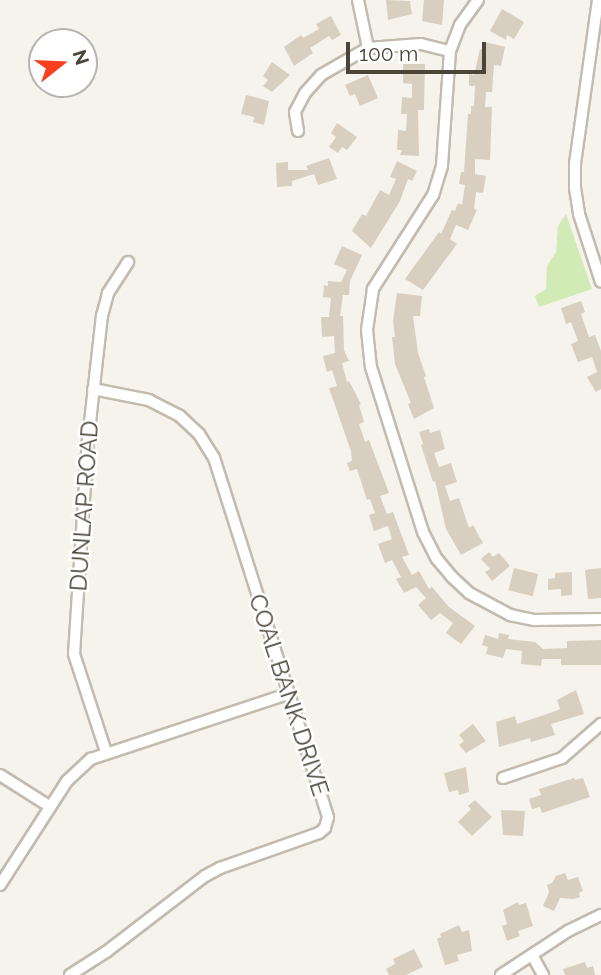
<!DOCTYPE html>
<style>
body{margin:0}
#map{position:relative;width:601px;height:975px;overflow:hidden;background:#f6f3ec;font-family:Raleway,sans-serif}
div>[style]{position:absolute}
.green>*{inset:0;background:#d2eab5}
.building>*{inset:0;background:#d8cfc1;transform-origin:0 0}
.roads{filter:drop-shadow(2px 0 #c2bbae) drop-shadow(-2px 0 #c2bbae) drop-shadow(0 2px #c2bbae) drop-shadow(0 -2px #c2bbae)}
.minor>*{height:10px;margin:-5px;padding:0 5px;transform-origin:5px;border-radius:5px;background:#fff}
span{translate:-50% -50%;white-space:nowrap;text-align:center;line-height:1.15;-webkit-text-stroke:5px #fff;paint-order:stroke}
.street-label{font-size:24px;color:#4b4439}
.north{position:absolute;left:28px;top:28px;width:70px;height:70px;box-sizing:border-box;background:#fff;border:2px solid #b7b4b0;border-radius:50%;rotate:72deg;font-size:19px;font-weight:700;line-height:28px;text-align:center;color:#4b4439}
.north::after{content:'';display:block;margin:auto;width:24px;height:32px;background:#fc3f1d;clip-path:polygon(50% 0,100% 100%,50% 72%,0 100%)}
.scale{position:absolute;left:346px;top:42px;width:140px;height:32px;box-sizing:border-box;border:4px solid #4b4439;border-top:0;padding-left:9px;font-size:21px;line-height:24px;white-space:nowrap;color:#4b4439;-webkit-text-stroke:5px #fff;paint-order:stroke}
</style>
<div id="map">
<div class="green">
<div style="clip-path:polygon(566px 214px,592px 289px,539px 307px,535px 296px,546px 289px,547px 266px,556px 252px,558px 226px)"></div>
</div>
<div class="building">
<div style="clip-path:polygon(386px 0,410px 1px,412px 14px,388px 20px)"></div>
<div style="clip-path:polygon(424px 0,444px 0,442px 25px,422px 21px)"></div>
<div style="clip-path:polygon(502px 9px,524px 22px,514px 39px,507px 35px,506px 40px,490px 31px)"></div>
<div style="clip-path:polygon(331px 16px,341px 35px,332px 40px,329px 36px,310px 48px,313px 53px,294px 66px,284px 47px,301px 35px,303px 38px,319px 29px,316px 24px)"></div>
<div style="clip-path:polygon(485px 42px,505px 47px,501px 66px,494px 65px,492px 92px,486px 92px,485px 107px,492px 107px,490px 160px,475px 159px,475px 174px,486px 176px,483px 193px,476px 192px,474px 209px,477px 210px,468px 230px,456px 225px,450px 239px,457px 244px,423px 290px,405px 279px,439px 232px,441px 234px,452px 210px,455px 211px,458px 203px,462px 205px,465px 185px,459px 184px,461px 172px,464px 172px,468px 114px,471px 114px,471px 106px,474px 106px,475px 86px,469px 86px,469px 74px,474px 75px,480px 49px,484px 50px)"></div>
<div style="clip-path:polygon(272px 62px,290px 75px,272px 92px,263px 86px,268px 80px,263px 76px)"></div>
<div style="clip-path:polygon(403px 64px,425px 64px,424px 110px,418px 110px,419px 156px,400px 155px,402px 150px,397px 150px,398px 130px,406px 131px,407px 114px,401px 114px,402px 97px,412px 98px,412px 84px,403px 83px)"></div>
<div style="clip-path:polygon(368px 75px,378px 98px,360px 106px,355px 94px,350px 96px,345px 85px)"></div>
<div style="clip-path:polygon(246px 95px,269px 101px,264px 125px,253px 122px,254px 117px,241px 114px)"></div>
<div style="clip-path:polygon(337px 123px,357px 137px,347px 150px,342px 147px,338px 153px,329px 147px,336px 137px,331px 133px)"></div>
<div style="clip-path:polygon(329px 158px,337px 179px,318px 185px,314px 174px,292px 181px,292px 186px,277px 187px,276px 163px,288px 162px,288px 170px,308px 170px,306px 166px)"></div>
<div style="clip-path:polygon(397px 161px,417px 171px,412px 181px,408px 179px,400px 201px,371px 248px,352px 231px,362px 214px,366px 216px,380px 190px,389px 195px,396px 179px,390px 177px)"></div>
<div style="clip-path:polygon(342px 246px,362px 255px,350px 281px,349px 295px,343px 295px,340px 316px,343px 316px,344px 350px,349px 361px,342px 363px,347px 382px,349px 381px,361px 404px,359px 405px,364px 422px,359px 424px,365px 442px,369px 440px,389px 493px,380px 496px,387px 514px,393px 512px,409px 555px,402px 557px,412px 575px,419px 571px,429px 589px,432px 587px,449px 607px,475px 626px,461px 644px,446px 633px,453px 623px,440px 613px,431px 620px,418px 605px,426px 598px,416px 587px,404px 593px,396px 579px,401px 577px,392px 560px,385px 563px,378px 544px,392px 539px,388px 526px,374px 531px,369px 515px,375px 513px,370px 499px,367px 500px,357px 469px,350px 471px,347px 463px,352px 461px,351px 451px,329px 388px,337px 386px,332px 370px,327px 372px,323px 356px,335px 353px,334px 336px,322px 337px,321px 317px,329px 317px,331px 298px,323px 297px,324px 285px,328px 286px,328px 281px,341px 282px,347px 270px,334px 264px)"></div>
<div style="clip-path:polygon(397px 293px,422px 296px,420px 316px,413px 316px,418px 353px,426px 376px,424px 377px,434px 408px,414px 419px,408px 404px,411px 403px,395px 364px,392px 337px,395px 337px,393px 321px)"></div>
<div style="clip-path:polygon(581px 301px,585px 312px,581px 314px,589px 337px,595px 335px,601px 351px,601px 389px,596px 392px,587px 377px,597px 372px,592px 357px,578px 362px,571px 344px,578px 341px,571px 322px,566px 324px,561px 308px)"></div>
<div style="clip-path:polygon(429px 429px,430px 433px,440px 430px,445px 449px,434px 453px,439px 467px,451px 463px,457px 482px,445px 486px,450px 501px,459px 498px,469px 528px,473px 525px,483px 543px,461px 555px,446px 529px,435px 481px,433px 482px,421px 445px,423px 444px,419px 432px)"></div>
<div style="clip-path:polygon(489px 552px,493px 557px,499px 553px,510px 566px,492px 581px,485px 572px,490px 569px,481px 559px)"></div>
<div style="left:514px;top:568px;width:25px;height:23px;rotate:14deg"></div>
<div style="clip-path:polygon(601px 568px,601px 598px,588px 599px,585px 570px)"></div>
<div style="clip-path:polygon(572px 572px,572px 595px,561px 596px,561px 589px,548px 590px,548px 579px,555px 578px,555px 573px)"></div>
<div style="clip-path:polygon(499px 633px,509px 635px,508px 639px,535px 642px,543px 649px,567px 648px,567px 641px,601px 640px,601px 665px,561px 665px,561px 659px,542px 659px,541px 666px,521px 664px,522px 651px,506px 649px,503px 658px,486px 654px,488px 647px,482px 645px,485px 635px,498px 639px)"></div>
<div style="clip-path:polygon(576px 690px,584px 714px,551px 724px,555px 735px,531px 742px,530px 738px,499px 747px,496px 722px,515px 716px,517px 724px,556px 711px,560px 709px,557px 700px)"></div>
<div style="clip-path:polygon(473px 724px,486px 741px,466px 753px,459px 745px,464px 741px,459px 735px)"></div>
<div style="clip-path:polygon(466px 767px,469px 792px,459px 795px,458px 790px,449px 792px,444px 773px)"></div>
<div style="clip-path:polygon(574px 778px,575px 780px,583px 778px,590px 797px,542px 813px,540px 807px,532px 809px,529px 799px,541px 795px,539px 789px)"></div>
<div style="clip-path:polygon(475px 800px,492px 817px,472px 836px,458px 822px,471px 809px,468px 806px)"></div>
<div style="clip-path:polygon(501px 810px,525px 811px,523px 836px,503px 835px)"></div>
<div style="clip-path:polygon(565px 873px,568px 880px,578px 877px,583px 891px,579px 893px,580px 897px,574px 899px,560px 898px,554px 911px,543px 906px,549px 892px,547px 885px,552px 883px,556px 876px)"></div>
<div style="clip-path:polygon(518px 902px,519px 905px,526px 903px,533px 926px,518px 931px,520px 936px,507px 941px,502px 926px,507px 924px,503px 910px)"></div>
<div style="clip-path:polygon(459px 925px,462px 932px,469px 930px,472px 951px,457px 955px,459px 961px,445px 965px,437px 939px,441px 937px,440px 934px)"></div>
<div style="clip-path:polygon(414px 949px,423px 967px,406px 975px,389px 975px,386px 969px,395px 964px,393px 959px)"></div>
<div style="clip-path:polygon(585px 962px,587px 968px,593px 966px,595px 975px,565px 975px,563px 969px)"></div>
</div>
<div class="roads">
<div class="minor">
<div style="left:358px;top:0;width:49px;rotate:78.2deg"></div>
<div style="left:478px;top:0;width:31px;rotate:126deg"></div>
<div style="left:460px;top:25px;width:28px;rotate:111deg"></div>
<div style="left:450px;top:51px;width:115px;rotate:94deg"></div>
<div style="left:442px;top:166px;width:30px;rotate:107deg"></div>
<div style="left:433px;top:195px;width:112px;rotate:122.6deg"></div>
<div style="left:373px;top:289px;width:41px;rotate:98.3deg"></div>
<div style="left:367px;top:330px;width:37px;rotate:84deg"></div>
<div style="left:371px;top:367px;width:173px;rotate:72.5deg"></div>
<div style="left:423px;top:532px;width:30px;rotate:63deg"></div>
<div style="left:437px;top:559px;width:23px;rotate:50deg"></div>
<div style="left:452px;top:577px;width:23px;rotate:43deg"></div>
<div style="left:469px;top:593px;width:47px;rotate:28.2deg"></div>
<div style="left:510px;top:615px;width:25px;rotate:12deg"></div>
<div style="left:534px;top:620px;width:67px;rotate:-0.9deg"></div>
<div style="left:598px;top:0;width:165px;rotate:98deg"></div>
<div style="left:575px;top:163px;width:25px;rotate:90deg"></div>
<div style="left:575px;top:188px;width:26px;rotate:81deg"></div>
<div style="left:579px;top:214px;width:71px;rotate:72.1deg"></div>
<div style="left:298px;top:131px;width:19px;rotate:-99deg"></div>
<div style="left:295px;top:112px;width:21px;rotate:-62deg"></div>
<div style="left:305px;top:93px;width:24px;rotate:-48deg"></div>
<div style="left:321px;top:75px;width:54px;rotate:-29.9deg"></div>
<div style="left:368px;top:48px;width:53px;rotate:-4.3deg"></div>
<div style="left:421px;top:44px;width:30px;rotate:14deg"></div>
<div style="left:106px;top:752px;width:103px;rotate:-108.1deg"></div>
<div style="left:74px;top:654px;width:214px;rotate:-86.3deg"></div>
<div style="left:88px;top:440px;width:125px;rotate:-83.6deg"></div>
<div style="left:102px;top:316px;width:24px;rotate:-75deg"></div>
<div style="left:108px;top:293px;width:37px;rotate:-57deg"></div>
<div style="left:0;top:775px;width:58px;rotate:32.3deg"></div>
<div style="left:503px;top:778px;width:62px;rotate:-18.7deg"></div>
<div style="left:562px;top:758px;width:52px;rotate:-41.1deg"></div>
<div style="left:0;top:885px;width:124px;rotate:-57.2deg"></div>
<div style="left:67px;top:781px;width:33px;rotate:-43deg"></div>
<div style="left:91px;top:759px;width:206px;rotate:-18.3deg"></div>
<div style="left:532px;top:955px;width:23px;rotate:61deg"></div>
<div style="left:70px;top:975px;width:43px;rotate:-32.6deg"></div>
<div style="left:106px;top:952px;width:125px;rotate:-37.5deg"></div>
<div style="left:205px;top:876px;width:17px;rotate:-28deg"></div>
<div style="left:220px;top:868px;width:105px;rotate:-19.5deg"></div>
<div style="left:319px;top:833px;width:8px;rotate:-40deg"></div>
<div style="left:325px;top:828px;width:11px;rotate:-75deg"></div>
<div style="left:328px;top:817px;width:377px;rotate:-107.6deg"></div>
<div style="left:214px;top:458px;width:28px;rotate:-122deg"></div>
<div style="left:199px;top:434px;width:26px;rotate:-137deg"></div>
<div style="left:180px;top:416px;width:35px;rotate:-153deg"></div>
<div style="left:149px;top:400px;width:57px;rotate:-168.9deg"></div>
<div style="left:501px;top:975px;width:80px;rotate:-33.3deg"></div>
<div style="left:568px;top:931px;width:37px;rotate:-26deg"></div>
</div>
</div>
<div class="street-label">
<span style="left:84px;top:506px;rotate:-86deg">DUNLAP ROAD</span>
<span style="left:289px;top:695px;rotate:72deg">COAL BANK DRIVE</span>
</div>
<div class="north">N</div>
<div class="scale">100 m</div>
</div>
